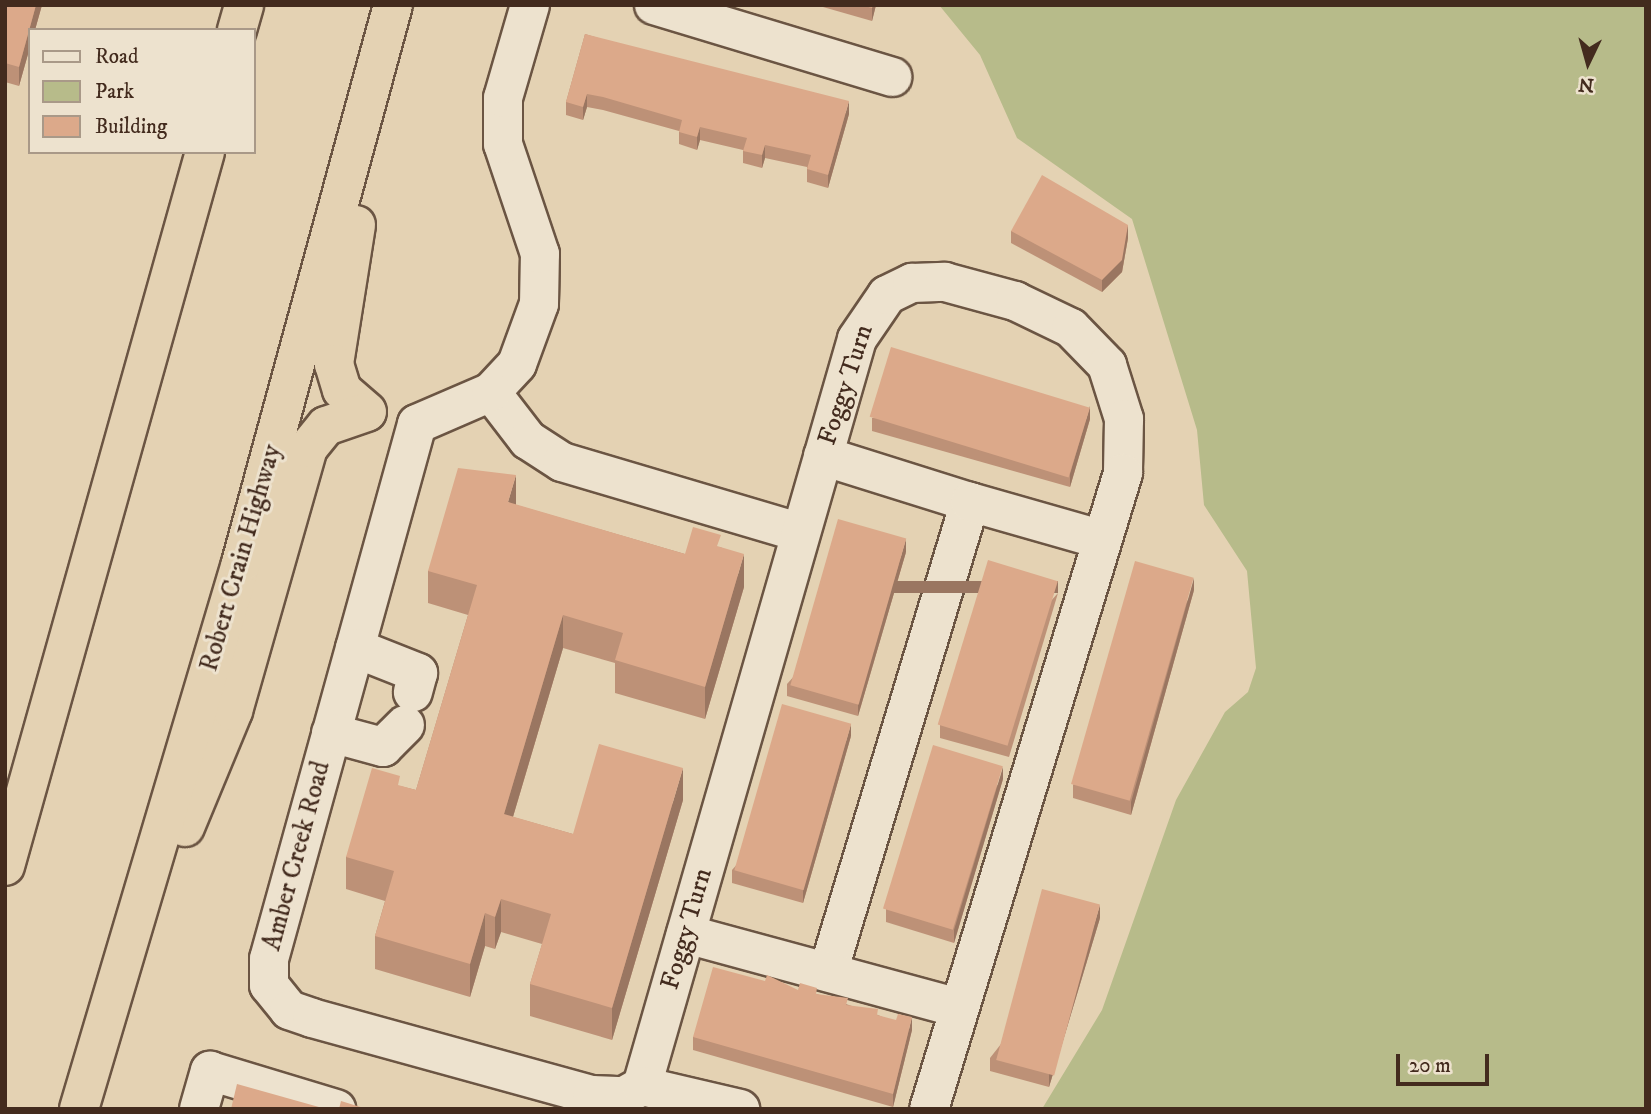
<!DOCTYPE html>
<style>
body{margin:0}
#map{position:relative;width:1651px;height:1114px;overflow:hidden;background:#e4d2b3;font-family:"IM FELL DW Pica",serif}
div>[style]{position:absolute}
.green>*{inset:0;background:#b7bb8a}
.roads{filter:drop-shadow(2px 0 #6b5543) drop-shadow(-2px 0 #6b5543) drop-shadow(0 2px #6b5543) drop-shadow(0 -2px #6b5543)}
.minor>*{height:38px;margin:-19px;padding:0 19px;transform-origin:19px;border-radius:19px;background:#ede2ce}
.highway>*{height:38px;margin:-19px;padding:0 19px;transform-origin:19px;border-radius:19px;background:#e4d2b3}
.wall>*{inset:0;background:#bd9177}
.shaded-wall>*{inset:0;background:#9a7661;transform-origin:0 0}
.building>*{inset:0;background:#dca98a;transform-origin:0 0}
span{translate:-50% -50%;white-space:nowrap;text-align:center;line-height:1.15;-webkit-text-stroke:6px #ede2ce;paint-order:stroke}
.street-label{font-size:26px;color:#432b1e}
.frame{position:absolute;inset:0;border:7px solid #432b1e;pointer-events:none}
.legend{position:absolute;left:28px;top:28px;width:228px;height:126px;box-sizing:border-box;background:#ede2ce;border:2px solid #a99988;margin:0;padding:9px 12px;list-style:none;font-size:21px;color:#432b1e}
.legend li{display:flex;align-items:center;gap:14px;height:35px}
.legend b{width:35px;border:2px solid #a99988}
.north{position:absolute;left:1553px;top:28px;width:70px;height:70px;-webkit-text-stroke:5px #ede2ce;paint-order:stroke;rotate:185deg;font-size:19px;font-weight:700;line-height:28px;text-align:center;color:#432b1e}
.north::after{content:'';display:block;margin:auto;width:24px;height:32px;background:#432b1e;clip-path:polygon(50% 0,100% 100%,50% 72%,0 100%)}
.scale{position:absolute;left:1396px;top:1054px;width:93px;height:32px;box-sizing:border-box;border:4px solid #432b1e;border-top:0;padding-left:9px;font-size:21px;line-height:24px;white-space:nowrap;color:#432b1e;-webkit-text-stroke:5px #ede2ce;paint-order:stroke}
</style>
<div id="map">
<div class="green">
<div style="clip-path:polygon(939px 5px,1646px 5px,1646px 1109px,1042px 1109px,1102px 1010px,1176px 800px,1225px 712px,1248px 692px,1256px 668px,1247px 571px,1204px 505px,1197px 430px,1132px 219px,1017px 138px,980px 55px)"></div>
</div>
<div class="roads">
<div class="minor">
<div style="left:654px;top:5px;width:249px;rotate:16.8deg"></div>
<div style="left:491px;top:392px;width:61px;rotate:52.4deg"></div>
<div style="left:528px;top:440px;width:40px;rotate:32.9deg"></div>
<div style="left:562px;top:462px;width:247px;rotate:16.5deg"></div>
<div style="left:417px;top:424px;width:555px;rotate:105.46deg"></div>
<div style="left:269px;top:959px;width:26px;rotate:90deg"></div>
<div style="left:269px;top:985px;width:32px;rotate:51deg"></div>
<div style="left:289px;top:1010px;width:24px;rotate:19deg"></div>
<div style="left:312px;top:1018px;width:290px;rotate:15.4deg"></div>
<div style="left:592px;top:1095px;width:32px;rotate:2deg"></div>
<div style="left:624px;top:1096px;width:21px;rotate:-29deg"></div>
<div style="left:417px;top:424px;width:81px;rotate:-23.4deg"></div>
<div style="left:491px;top:392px;width:38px;rotate:-47deg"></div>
<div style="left:517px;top:364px;width:64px;rotate:-69.9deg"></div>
<div style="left:539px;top:304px;width:50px;rotate:-88.9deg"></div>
<div style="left:540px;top:254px;width:116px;rotate:-108.6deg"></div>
<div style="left:503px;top:144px;width:46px;rotate:-90deg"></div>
<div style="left:503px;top:98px;width:97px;rotate:-73.8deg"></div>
<div style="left:823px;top:456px;width:154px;rotate:17.4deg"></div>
<div style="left:970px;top:502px;width:491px;rotate:106.8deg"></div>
<div style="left:970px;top:502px;width:135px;rotate:15.9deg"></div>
<div style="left:355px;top:648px;width:68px;rotate:21.6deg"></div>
<div style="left:418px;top:673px;width:20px;rotate:105deg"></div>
<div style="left:331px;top:733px;width:54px;rotate:15.1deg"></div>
<div style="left:383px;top:747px;width:31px;rotate:-45deg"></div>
<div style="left:686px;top:934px;width:282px;rotate:15.2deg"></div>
<div style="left:642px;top:1086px;width:777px;rotate:-73.94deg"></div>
<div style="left:857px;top:339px;width:53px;rotate:-55.7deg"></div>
<div style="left:887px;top:295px;width:28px;rotate:-26deg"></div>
<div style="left:912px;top:283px;width:33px;rotate:-2deg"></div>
<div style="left:945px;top:282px;width:73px;rotate:15.2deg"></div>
<div style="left:1015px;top:301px;width:62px;rotate:25.7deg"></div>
<div style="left:1071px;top:328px;width:52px;rotate:45.8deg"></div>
<div style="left:1107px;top:365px;width:57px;rotate:72.5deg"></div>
<div style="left:1124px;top:419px;width:54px;rotate:91.1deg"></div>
<div style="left:1123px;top:473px;width:665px;rotate:106.96deg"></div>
<div style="left:642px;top:1086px;width:101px;rotate:13.2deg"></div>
<div style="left:199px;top:1109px;width:40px;rotate:-74deg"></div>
<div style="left:210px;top:1071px;width:132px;rotate:16.8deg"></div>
</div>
<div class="highway">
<div style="left:237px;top:30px;width:26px;rotate:-74deg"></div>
<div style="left:356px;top:225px;width:141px;rotate:99deg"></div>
<div style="left:334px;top:364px;width:27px;rotate:73deg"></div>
<div style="left:342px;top:390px;width:33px;rotate:41deg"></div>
<div style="left:185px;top:827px;width:126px;rotate:-67.5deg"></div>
<div style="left:233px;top:711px;width:273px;rotate:-74.1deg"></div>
<div style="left:308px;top:448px;width:28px;rotate:-51deg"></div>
<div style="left:326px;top:426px;width:43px;rotate:-18.9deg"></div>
<div style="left:5px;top:866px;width:741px;rotate:-74.35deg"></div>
<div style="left:79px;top:1109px;width:570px;rotate:-73.47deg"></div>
<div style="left:241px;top:563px;width:578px;rotate:-74.76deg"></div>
</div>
</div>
<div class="wall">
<div style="clip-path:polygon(5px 5px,42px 5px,35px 30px,30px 30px,30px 47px,19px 86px,5px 82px)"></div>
<div style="clip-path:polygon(816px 5px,876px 5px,872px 21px)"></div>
<div style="clip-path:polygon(585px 34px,849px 114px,828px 188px,807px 182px,807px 167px,765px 158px,762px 168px,743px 163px,743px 150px,700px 140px,697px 150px,679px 144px,679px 131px,603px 110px,587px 107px,583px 120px,566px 115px,566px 102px)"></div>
<div style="clip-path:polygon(1011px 231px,1128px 238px,1122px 272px,1102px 292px,1011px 243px)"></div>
<div style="clip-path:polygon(872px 418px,1090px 419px,1070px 487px,872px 431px)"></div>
<div style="clip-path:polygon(516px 505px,685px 554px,721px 547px,744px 587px,705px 719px,615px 693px,615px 663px,563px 648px,513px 817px,573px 834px,683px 800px,612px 1040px,530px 1016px,530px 984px,542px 944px,501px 932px,495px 949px,485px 946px,470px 997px,375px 969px,375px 936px,385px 901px,346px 889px,346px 857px,400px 786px,416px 790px,468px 615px,428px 603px,428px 571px)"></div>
<div style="clip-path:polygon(906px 552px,858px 716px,787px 696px,787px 684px)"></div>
<div style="clip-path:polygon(1194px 590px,1131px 815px,1073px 798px,1073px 785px)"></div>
<div style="clip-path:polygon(1058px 593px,1009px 757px,940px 738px,940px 725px)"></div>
<div style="clip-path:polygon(851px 736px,803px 903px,732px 883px,732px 870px)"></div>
<div style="clip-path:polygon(1003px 779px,954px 943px,886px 922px,886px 909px)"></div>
<div style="clip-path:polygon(1100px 918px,1049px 1087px,990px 1071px,990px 1058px)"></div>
<div style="clip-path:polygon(798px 990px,817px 994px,878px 1015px,912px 1030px,893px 1107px,693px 1050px,693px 1037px)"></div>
</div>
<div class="shaded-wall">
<div style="clip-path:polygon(36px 5px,42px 5px,35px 30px,30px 30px,30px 47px,19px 86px,19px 67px)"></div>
<div style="clip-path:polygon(873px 5px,876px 5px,872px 21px,872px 8px)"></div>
<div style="clip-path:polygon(587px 94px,587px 107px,583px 120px,583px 107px)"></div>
<div style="clip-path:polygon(849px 101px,849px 114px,828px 188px,828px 175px)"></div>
<div style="clip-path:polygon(700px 127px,700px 140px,697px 150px,697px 137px)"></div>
<div style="clip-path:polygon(765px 145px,765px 158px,762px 168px,762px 155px)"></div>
<div style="clip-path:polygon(1128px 225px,1128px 238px,1122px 272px,1102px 292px,1102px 280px)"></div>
<div style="clip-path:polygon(1090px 406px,1090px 419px,1070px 487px,1070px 474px)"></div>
<div style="clip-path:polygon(516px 475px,516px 507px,508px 502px)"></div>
<div style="clip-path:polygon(906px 539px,906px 552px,858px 716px,858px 704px)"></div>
<div style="clip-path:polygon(744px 554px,744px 587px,705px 719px,705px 687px)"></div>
<div style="clip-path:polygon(1194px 578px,1194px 590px,1131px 815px,1131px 802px)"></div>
<div style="left:1058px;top:581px;width:12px;height:171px;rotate:90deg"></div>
<div style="clip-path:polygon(563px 615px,563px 648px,504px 847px,504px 814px)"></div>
<div style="clip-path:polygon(851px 724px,851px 736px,803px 903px,803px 890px)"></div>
<div style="clip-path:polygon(1003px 767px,1003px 779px,954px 943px,954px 930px)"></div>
<div style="clip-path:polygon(683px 768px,683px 800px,612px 1040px,612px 1008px)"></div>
<div style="clip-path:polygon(501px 899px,501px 932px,495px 949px,495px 917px)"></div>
<div style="clip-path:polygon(1100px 905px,1100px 918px,1049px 1087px,1049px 1075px)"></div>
<div style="clip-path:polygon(485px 913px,485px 946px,470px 997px,470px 964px)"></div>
<div style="clip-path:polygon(912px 1017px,912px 1030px,893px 1107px,893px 1094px)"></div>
</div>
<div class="building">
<div style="clip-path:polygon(5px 5px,36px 5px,19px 67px,5px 63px)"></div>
<div style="clip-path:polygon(861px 5px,873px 5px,872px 8px)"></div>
<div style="clip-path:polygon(585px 34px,849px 101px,828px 175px,807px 169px,811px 155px,765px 145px,762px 155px,743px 151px,747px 138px,700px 127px,697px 137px,679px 132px,682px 120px,603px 97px,587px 94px,583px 107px,566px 102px)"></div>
<div style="clip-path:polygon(1042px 175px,1128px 225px,1122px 260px,1102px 280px,1011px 231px)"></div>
<div style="left:891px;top:347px;width:208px;height:73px;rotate:17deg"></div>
<div style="clip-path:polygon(458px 468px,516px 475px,508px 502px,685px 554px,693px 527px,721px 535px,717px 546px,744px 554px,705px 687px,615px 660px,623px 633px,563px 615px,504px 814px,573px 834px,599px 744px,683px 768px,612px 1008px,530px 984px,551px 914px,501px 899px,495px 917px,485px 913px,470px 964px,375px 936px,394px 871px,346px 857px,372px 768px,400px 776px,398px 785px,416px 790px,477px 585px,428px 571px)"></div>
<div style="left:838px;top:519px;width:71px;height:173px;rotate:16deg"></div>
<div style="left:988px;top:560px;width:73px;height:172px;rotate:17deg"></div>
<div style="left:1135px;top:561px;width:61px;height:232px;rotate:16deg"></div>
<div style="left:782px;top:704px;width:72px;height:173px;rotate:16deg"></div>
<div style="left:933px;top:745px;width:73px;height:171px;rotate:17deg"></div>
<div style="left:1042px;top:889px;width:60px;height:177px;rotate:15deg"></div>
<div style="clip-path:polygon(713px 967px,765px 981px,767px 975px,798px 990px,800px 983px,817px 988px,816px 994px,848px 998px,846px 1005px,878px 1009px,877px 1015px,896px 1020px,898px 1014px,912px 1017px,893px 1094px,693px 1037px)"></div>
<div style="clip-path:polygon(237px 1084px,326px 1109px,231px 1109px)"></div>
<div style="clip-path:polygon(341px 1101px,367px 1109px,339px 1109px)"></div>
</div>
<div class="street-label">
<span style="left:846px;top:385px;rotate:-72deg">Foggy Turn</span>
<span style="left:241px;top:558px;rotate:-74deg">Robert Crain Highway</span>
<span style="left:297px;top:856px;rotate:-75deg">Amber Creek Road</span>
<span style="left:687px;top:929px;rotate:-74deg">Foggy Turn</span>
</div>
<div class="frame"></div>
<ul class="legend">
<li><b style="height:9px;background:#ede2ce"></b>Road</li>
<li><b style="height:19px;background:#b7bb8a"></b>Park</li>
<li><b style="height:19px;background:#dca98a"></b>Building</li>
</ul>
<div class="north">N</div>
<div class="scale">20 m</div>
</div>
